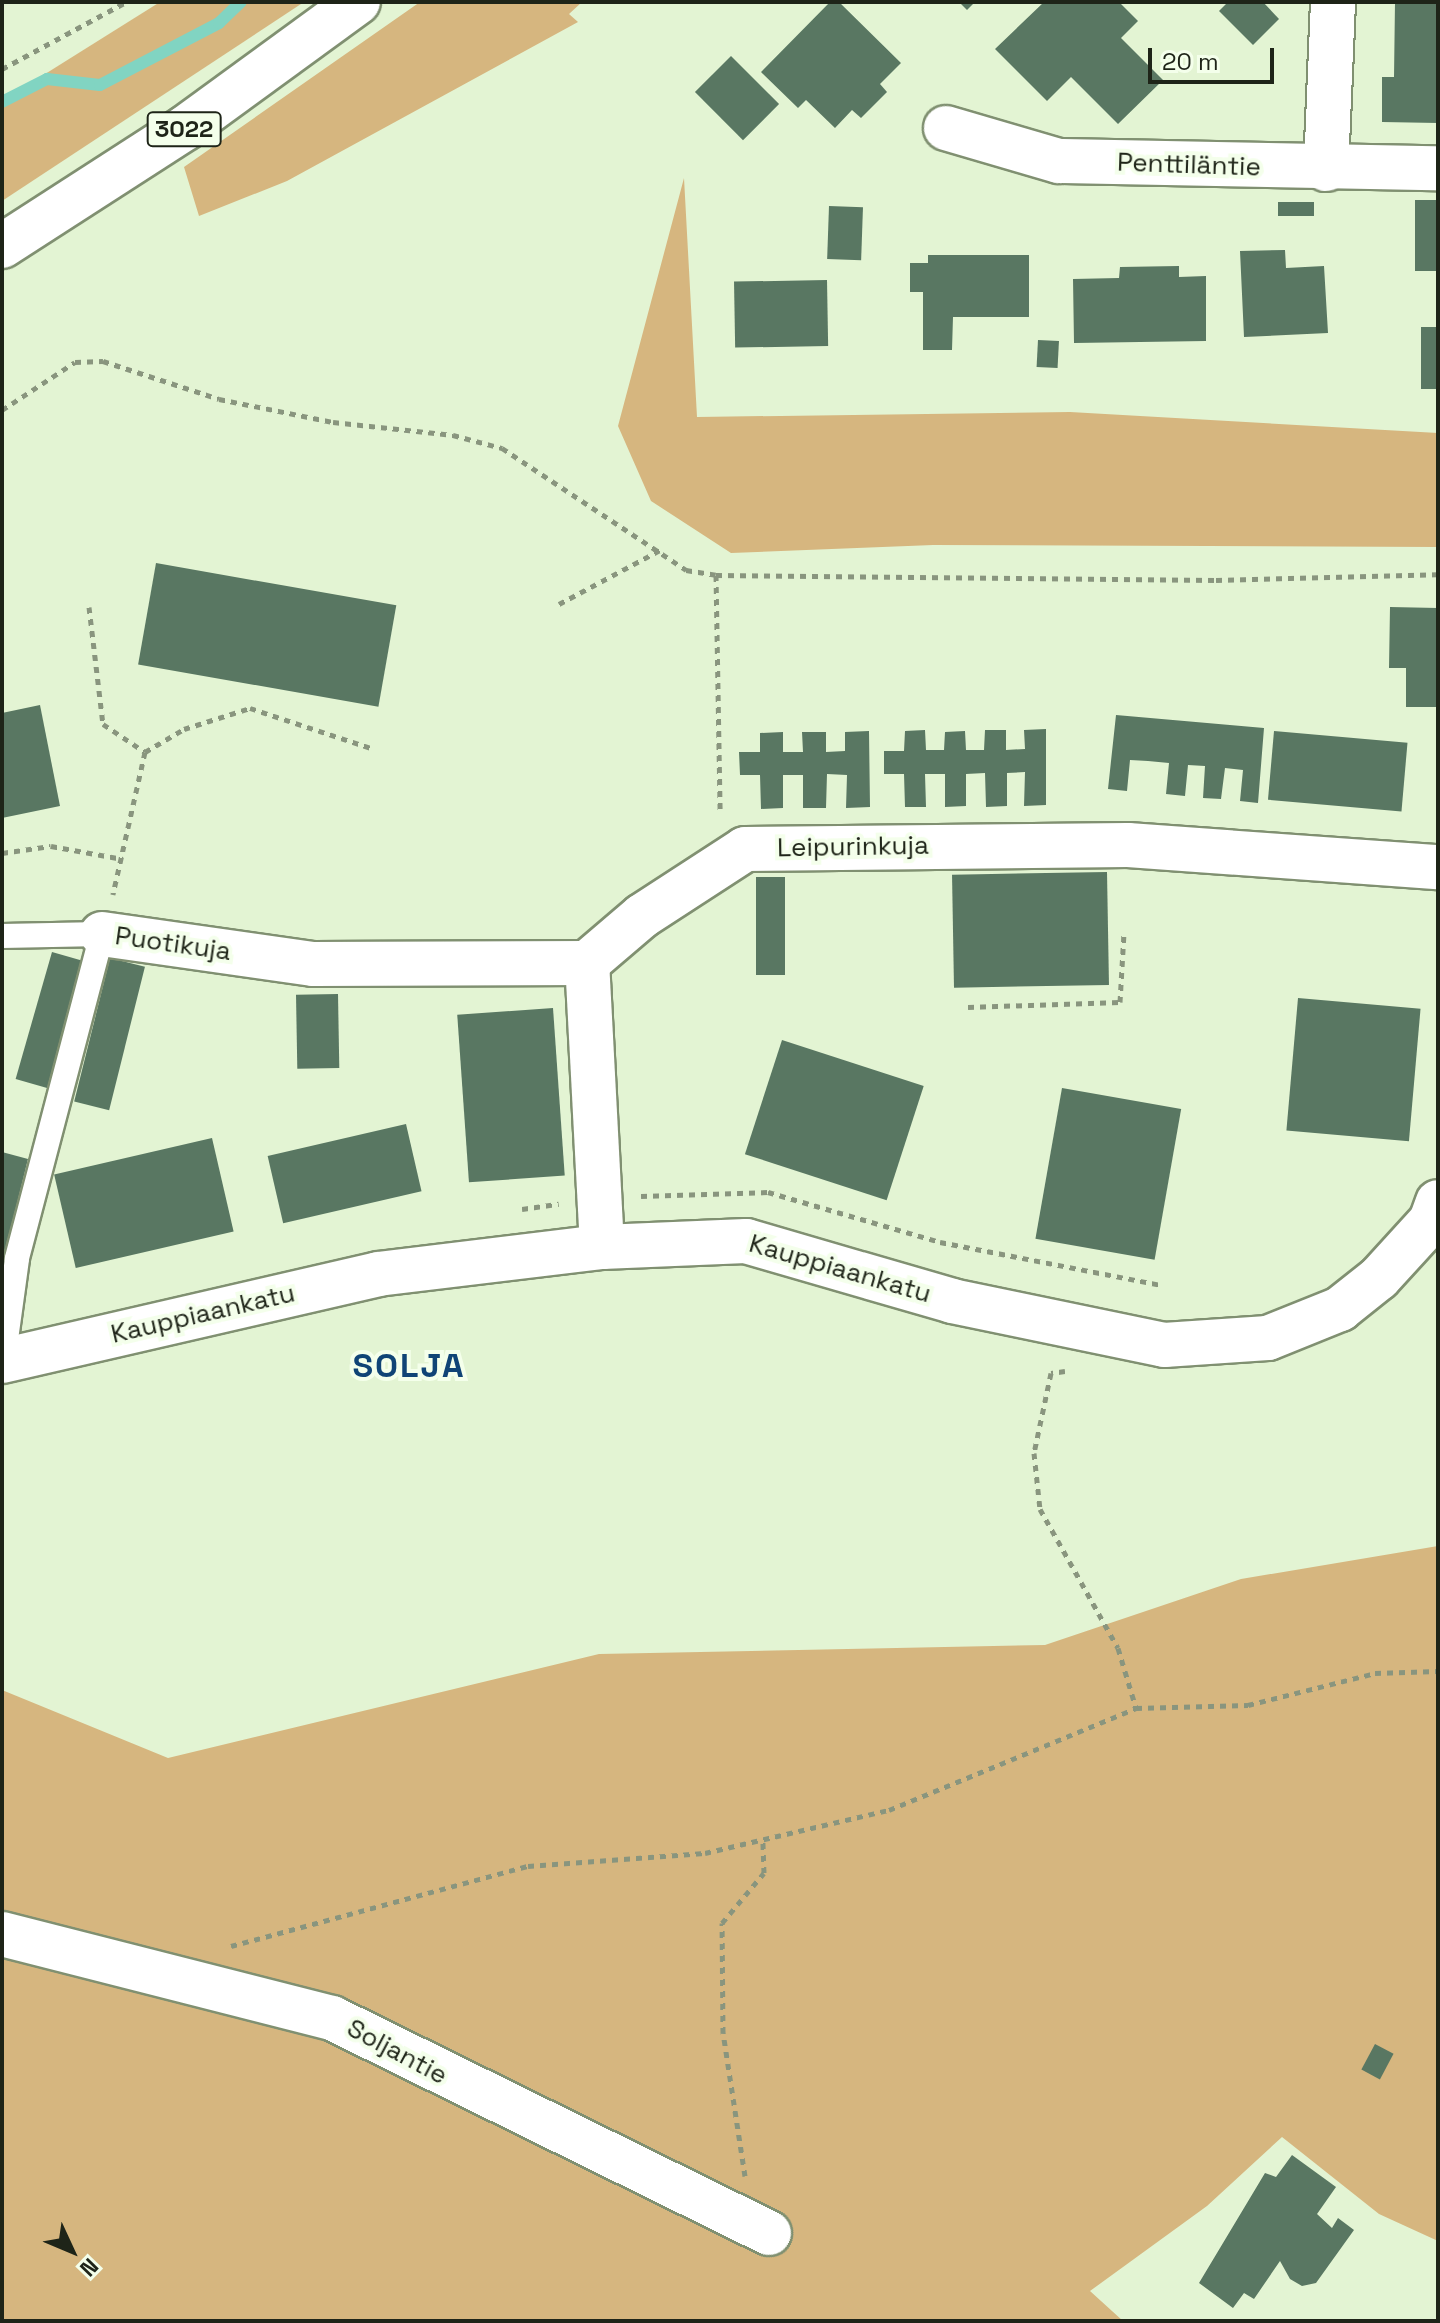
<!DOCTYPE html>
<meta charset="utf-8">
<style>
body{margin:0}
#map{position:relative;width:1440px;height:2323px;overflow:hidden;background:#e3f4d3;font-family:"Space Grotesk",sans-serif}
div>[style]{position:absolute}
.green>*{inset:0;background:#d6b67f}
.stream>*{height:12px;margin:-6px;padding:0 6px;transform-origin:6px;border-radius:6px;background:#81d4c2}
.building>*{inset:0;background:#597762;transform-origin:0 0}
.path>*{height:5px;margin-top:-2.5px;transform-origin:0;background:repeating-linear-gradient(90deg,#89957e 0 6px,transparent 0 12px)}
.roads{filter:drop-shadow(2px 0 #809071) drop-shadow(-2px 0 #809071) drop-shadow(0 2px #809071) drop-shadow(0 -2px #809071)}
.service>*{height:24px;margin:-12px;padding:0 12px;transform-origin:12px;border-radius:12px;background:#fff}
.minor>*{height:44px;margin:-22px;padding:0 22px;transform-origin:22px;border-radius:22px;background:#fff}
.primary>*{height:44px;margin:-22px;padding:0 22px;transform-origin:22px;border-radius:22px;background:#fff}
span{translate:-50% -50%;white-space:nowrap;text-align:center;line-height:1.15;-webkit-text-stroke:8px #f4ffeb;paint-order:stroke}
.shield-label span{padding:2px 6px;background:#f4ffeb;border:2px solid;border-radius:6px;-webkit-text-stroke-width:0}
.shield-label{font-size:24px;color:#1e2418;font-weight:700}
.street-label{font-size:26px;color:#1e2418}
.district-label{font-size:34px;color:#104476;font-weight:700;letter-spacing:2px}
.frame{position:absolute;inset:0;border:4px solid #1e2418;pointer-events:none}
.north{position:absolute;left:32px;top:2211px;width:80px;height:80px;-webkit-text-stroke:6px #f4ffeb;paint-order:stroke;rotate:134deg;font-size:22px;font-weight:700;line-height:32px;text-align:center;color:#1e2418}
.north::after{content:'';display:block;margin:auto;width:28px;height:36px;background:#1e2418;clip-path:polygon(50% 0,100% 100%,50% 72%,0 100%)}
.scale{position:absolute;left:1148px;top:48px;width:126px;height:36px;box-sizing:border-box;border:4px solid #1e2418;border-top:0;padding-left:10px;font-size:24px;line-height:28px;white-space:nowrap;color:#1e2418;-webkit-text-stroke:6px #f4ffeb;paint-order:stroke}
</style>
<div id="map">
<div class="green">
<div style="clip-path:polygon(160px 2px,304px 2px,2px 201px,2px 101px)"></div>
<div style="clip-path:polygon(420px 2px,582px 2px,569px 14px,578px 22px,287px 181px,199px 216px,184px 167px)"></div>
<div style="clip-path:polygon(684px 178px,697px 417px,1070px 412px,1438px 433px,1438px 547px,933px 545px,731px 553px,651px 501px,618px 426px)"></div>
<div style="clip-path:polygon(1438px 1546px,1438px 2241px,1379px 2214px,1282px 2137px,1207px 2206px,1090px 2291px,1123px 2321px,2px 2321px,2px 1690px,168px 1758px,599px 1654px,1045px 1645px,1241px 1579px)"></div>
</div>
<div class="stream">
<div style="left:2px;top:102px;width:51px;rotate:-27.1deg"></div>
<div style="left:47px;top:79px;width:53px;rotate:6.5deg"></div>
<div style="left:100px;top:85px;width:134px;rotate:-27.5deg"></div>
<div style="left:219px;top:23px;width:30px;rotate:-44deg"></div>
</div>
<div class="building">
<div style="clip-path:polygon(830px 2px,839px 2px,901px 63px,880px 84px,887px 92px,861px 118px,852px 110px,835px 128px,806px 100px,798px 108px,761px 72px)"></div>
<div style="clip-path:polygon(959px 2px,975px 2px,967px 10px)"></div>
<div style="clip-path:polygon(1044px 2px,1119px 2px,1138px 21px,1121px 38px,1163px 80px,1118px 124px,1071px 77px,1047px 101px,995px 49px)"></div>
<div style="clip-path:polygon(1228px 2px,1263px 2px,1279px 19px,1253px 45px,1219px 11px)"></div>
<div style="clip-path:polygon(1395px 2px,1438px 2px,1438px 123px,1382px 122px,1382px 77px,1394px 77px)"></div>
<div style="left:731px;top:56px;width:68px;height:51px;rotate:45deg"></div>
<div style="left:1415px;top:200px;width:23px;height:71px"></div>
<div style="left:1278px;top:202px;width:36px;height:14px"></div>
<div style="left:829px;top:206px;width:34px;height:53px;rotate:2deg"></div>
<div style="clip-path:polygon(1285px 250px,1286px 268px,1324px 266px,1328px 333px,1244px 337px,1240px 251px)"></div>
<div style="clip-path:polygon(928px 255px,1029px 255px,1029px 317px,953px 317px,952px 350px,923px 350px,923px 292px,910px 292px,910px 263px,928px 263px)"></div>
<div style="clip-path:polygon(1179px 266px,1179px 277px,1206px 276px,1206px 341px,1074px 343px,1073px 279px,1119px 278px,1120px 267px)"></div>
<div style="left:827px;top:280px;width:66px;height:93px;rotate:89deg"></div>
<div style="left:1421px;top:327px;width:17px;height:62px"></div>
<div style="left:1038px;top:340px;width:21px;height:27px;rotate:3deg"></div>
<div style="left:156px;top:563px;width:244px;height:103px;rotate:10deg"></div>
<div style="clip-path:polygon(1390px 607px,1438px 608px,1437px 707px,1406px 707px,1406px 668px,1389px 668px)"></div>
<div style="clip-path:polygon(40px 705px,60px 806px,2px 818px,2px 713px)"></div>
<div style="clip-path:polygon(1116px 715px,1264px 728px,1258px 803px,1240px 801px,1243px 770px,1225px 768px,1221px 799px,1203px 798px,1205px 766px,1188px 765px,1185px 796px,1166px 794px,1169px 763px,1148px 761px,1130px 760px,1127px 791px,1108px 789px)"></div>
<div style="clip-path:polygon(1046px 729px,1046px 805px,1024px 806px,1025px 772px,1007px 773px,1007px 806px,986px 807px,985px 773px,966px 774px,966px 806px,945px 807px,945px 774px,925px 774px,926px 807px,905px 807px,904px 774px,884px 774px,884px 751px,904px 751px,905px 731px,925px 730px,926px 750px,944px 750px,945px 732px,965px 731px,966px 750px,984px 750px,985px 730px,1006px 730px,1006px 750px,1025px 749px,1024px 730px)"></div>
<div style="clip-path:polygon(869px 731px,870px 807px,846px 808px,847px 775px,827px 774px,826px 808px,803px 808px,803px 775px,783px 775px,783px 808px,761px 809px,760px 775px,740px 775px,739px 752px,760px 752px,760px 733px,783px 732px,783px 752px,803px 752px,802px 732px,826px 732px,826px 752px,845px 751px,845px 732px)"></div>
<div style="left:1274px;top:731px;width:134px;height:69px;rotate:5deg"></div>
<div style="left:1107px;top:872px;width:113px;height:155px;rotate:89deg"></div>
<div style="left:756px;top:877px;width:29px;height:98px"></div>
<div style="left:52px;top:952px;width:40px;height:132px;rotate:16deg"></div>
<div style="left:110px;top:958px;width:36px;height:148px;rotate:14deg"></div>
<div style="left:338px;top:994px;width:74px;height:42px;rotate:89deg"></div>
<div style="left:1298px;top:998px;width:123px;height:133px;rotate:5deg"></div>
<div style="left:553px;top:1008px;width:168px;height:96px;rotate:86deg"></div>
<div style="left:782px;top:1040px;width:149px;height:120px;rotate:18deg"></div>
<div style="left:1062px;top:1088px;width:121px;height:153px;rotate:10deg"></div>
<div style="left:406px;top:1124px;width:69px;height:142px;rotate:77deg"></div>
<div style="left:212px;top:1138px;width:96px;height:162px;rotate:77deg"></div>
<div style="clip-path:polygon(2px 1152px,28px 1159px,3px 1260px,2px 1260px)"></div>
<div style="left:1375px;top:2044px;width:21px;height:29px;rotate:28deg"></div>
<div style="clip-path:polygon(1292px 2155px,1336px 2187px,1317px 2214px,1332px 2228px,1338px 2218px,1354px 2230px,1316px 2283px,1302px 2286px,1290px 2279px,1280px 2261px,1254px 2299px,1244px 2293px,1233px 2308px,1199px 2283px,1265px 2173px,1276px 2177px)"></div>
</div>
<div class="path">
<div style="left:2px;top:69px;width:141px;rotate:-28.4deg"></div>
<div style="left:2px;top:410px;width:87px;rotate:-33.3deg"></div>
<div style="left:75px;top:362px;width:28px;rotate:-2deg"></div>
<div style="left:103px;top:361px;width:122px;rotate:18.1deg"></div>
<div style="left:219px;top:399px;width:116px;rotate:11.4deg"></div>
<div style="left:333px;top:422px;width:121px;rotate:6.2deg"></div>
<div style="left:453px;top:435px;width:51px;rotate:14.9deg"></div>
<div style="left:502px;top:448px;width:221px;rotate:33.5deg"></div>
<div style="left:686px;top:570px;width:30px;rotate:9deg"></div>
<div style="left:716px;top:575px;width:500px;rotate:0.57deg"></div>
<div style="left:1216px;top:580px;width:222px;rotate:-1.5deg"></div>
<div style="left:716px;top:575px;width:238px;rotate:89deg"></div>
<div style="left:559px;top:604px;width:115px;rotate:-28.1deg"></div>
<div style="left:89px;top:607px;width:118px;rotate:83.2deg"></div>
<div style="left:103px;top:724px;width:50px;rotate:33.7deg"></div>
<div style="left:145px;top:752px;width:146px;rotate:102.7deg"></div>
<div style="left:145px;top:752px;width:45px;rotate:-30.5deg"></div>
<div style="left:184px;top:729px;width:69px;rotate:-17.7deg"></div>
<div style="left:250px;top:708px;width:131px;rotate:18.3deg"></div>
<div style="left:2px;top:853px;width:49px;rotate:-8.1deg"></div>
<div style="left:51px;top:846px;width:73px;rotate:10.2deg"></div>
<div style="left:968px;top:1007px;width:152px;rotate:-1.9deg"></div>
<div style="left:1120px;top:1002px;width:70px;rotate:-86.7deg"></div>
<div style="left:641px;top:1196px;width:127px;rotate:-1.8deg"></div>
<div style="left:768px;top:1192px;width:179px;rotate:16.2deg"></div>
<div style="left:940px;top:1242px;width:226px;rotate:11deg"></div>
<div style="left:522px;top:1209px;width:37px;rotate:-8deg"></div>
<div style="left:1065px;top:1371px;width:14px;rotate:172deg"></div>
<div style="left:1051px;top:1373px;width:82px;rotate:102deg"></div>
<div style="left:1034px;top:1453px;width:56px;rotate:83.9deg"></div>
<div style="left:1040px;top:1509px;width:159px;rotate:60.7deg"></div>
<div style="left:1118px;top:1648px;width:63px;rotate:73.3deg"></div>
<div style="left:231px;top:1946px;width:308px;rotate:-15.1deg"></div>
<div style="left:528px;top:1866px;width:177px;rotate:-4.2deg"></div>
<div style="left:705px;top:1853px;width:189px;rotate:-13.2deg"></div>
<div style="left:889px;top:1810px;width:267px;rotate:-22.4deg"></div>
<div style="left:1136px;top:1708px;width:112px;rotate:-1.5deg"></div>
<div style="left:1248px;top:1705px;width:131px;rotate:-14.1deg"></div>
<div style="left:1375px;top:1673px;width:63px;rotate:-1.8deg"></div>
<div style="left:745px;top:2176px;width:145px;rotate:-98.7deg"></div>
<div style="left:723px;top:2033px;width:110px;rotate:-90.5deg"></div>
<div style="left:722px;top:1923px;width:65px;rotate:-50deg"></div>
<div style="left:764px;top:1873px;width:34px;rotate:-92deg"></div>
</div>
<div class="roads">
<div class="service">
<div style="left:2px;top:936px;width:100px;rotate:-1.1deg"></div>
<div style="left:102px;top:934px;width:336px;rotate:104.7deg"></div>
<div style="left:17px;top:1259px;width:103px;rotate:97.8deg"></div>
</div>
<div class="minor">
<div style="left:946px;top:128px;width:118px;rotate:16.3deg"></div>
<div style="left:1059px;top:161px;width:379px;rotate:1.1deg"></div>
<div style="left:1326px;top:169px;width:167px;rotate:-87.6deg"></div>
<div style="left:102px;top:934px;width:213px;rotate:8.1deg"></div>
<div style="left:313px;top:964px;width:274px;rotate:-0.2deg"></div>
<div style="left:602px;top:1247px;width:284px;rotate:-93deg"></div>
<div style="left:587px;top:963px;width:72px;rotate:-40.5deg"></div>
<div style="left:642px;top:916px;width:123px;rotate:-33deg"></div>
<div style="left:745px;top:849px;width:383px;rotate:-0.6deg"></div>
<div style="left:1128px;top:845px;width:311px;rotate:4.1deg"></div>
<div style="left:2px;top:1361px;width:386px;rotate:-13deg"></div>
<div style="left:378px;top:1274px;width:226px;rotate:-6.9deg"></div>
<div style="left:602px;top:1247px;width:144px;rotate:-2.4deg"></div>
<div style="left:746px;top:1241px;width:215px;rotate:16.2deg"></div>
<div style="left:952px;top:1301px;width:217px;rotate:11.7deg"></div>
<div style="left:1164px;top:1345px;width:104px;rotate:-3.9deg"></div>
<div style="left:1268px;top:1338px;width:78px;rotate:-21.9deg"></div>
<div style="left:1340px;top:1309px;width:50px;rotate:-38.5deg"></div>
<div style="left:1379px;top:1278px;width:77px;rotate:-47.6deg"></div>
<div style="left:1431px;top:1221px;width:20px;rotate:-70deg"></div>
<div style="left:2px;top:1934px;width:341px;rotate:14.3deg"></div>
<div style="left:332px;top:2018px;width:487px;rotate:26.2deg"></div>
</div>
<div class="primary">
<div style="left:2px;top:246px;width:218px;rotate:-32.8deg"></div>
<div style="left:185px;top:128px;width:214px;rotate:-36.1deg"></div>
</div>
</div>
<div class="shield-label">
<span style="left:184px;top:129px">3022</span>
</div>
<div class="street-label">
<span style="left:1189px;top:165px;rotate:2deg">Penttiläntie</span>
<span style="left:853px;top:847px;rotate:-1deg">Leipurinkuja</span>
<span style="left:173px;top:944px;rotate:8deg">Puotikuja</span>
<span style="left:840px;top:1269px;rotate:16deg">Kauppiaankatu</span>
<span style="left:203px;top:1314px;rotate:-13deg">Kauppiaankatu</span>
<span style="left:397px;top:2052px;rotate:28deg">Soljantie</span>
</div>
<div class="district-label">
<span style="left:409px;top:1366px">SOLJA</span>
</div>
<div class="frame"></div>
<div class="north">N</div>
<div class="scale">20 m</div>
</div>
